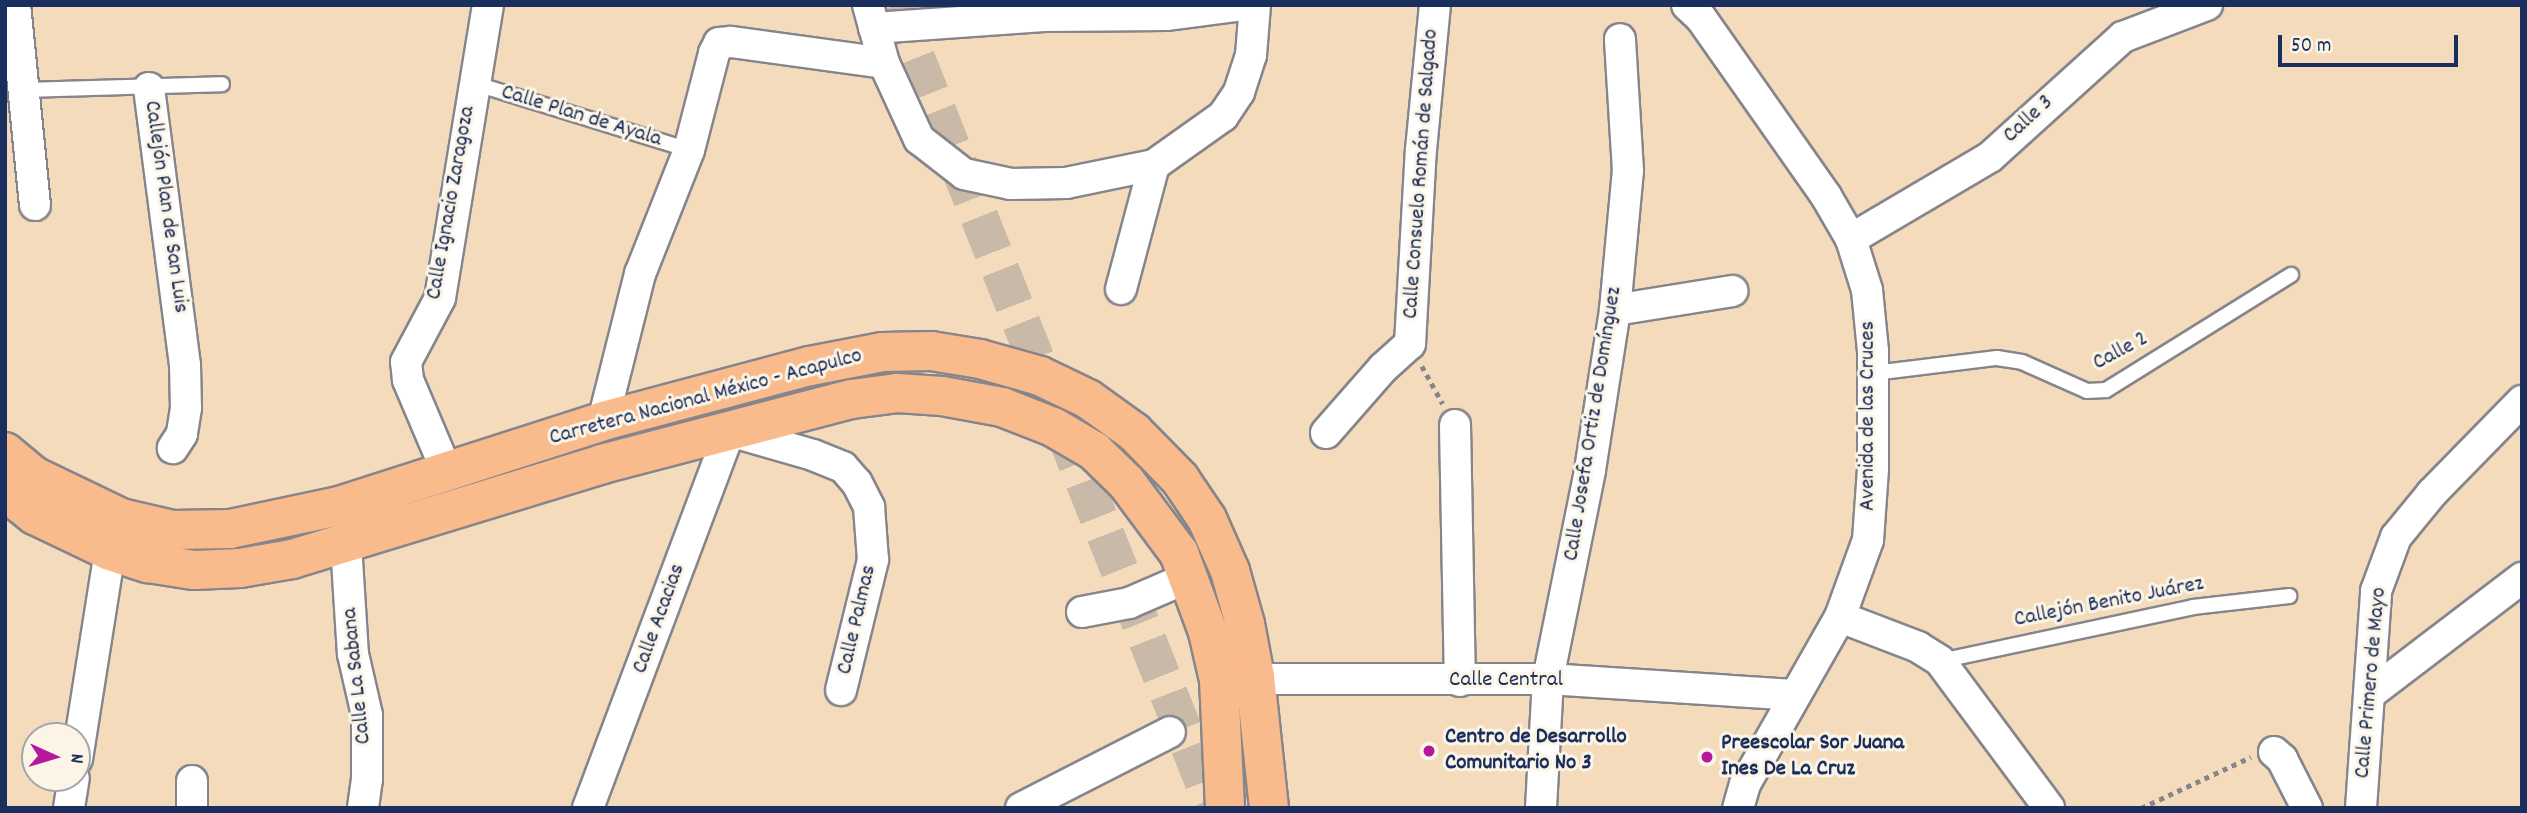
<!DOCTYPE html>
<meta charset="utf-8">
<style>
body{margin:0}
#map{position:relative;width:2527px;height:813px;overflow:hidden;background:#f3dbbb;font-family:Dekko,sans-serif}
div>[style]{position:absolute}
.motorway-tunnel>*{height:38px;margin-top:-19px;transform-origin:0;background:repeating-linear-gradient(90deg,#c8b9a8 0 38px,transparent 0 57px)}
.path>*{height:4.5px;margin-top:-2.25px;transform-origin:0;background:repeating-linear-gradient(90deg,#87858c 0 5px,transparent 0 10px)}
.roads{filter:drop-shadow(2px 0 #87858c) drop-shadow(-2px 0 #87858c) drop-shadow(0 2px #87858c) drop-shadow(0 -2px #87858c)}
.service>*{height:14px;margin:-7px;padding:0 7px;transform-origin:7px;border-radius:7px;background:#fff}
.minor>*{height:30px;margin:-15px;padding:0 15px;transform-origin:15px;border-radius:15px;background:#fff}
.primary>*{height:38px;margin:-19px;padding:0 19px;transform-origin:19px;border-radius:19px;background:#fabb8c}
.dots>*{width:19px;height:19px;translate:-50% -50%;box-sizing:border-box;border:4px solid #fcf5e5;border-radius:50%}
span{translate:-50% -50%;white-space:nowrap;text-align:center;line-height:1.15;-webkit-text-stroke:6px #fcf5e5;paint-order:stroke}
.street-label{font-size:23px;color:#1b2f5e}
.poi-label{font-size:23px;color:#1b2f5e;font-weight:700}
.left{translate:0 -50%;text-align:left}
.frame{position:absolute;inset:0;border:7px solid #1b2f5e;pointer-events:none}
.north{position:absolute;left:21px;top:722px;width:70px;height:70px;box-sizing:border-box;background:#fcf5e5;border:2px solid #a2a6af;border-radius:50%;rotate:94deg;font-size:19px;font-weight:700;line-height:28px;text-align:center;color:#1b2f5e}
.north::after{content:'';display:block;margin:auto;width:24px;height:32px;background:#b5179e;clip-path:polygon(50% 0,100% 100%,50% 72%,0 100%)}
.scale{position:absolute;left:2278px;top:35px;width:180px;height:32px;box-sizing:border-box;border:4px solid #1b2f5e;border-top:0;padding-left:9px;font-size:21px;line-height:24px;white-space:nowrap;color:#1b2f5e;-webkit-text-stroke:5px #fcf5e5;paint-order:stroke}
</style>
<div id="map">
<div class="motorway-tunnel">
<div style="left:895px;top:5px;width:864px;rotate:68.33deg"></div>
</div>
<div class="path">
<div style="left:1422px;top:366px;width:43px;rotate:61.1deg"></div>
<div style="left:2141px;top:808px;width:121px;rotate:-24.9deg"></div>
</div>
<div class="roads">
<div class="service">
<div style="left:473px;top:83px;width:226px;rotate:17.2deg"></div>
<div style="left:23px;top:90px;width:199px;rotate:-1.7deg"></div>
<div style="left:1874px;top:373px;width:124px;rotate:-7deg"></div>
<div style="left:1997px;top:358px;width:25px;rotate:9deg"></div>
<div style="left:2022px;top:362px;width:71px;rotate:24deg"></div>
<div style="left:2087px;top:391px;width:19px;rotate:-3deg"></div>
<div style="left:2106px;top:390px;width:218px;rotate:-31.9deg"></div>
<div style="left:1940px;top:661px;width:259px;rotate:-12deg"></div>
<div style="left:2193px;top:607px;width:97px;rotate:-6.5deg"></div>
</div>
<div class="minor">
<div style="left:15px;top:5px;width:201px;rotate:84.3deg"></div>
<div style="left:868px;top:5px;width:60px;rotate:74.6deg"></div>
<div style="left:884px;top:63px;width:84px;rotate:65.3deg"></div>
<div style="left:919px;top:139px;width:57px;rotate:37.9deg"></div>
<div style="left:964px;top:174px;width:48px;rotate:12deg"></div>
<div style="left:1011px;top:184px;width:55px;rotate:-1deg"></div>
<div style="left:1066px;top:183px;width:90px;rotate:-11.6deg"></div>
<div style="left:1154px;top:165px;width:85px;rotate:-35.4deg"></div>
<div style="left:1223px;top:116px;width:29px;rotate:-56deg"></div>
<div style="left:1239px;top:92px;width:39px;rotate:-72deg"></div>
<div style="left:1251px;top:55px;width:50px;rotate:-85.4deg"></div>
<div style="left:1687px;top:5px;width:19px;rotate:43deg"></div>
<div style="left:1701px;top:18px;width:218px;rotate:54.9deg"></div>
<div style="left:1826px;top:196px;width:50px;rotate:59.8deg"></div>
<div style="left:1851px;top:239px;width:53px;rotate:72.6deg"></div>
<div style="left:1867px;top:290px;width:61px;rotate:84.4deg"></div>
<div style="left:1873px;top:351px;width:118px;rotate:90deg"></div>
<div style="left:1873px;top:469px;width:71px;rotate:94deg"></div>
<div style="left:1868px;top:540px;width:82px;rotate:110deg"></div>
<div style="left:1840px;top:617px;width:192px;rotate:119.6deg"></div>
<div style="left:1745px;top:784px;width:25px;rotate:106deg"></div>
<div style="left:874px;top:28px;width:170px;rotate:-4deg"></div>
<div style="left:1044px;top:16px;width:122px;rotate:-0.5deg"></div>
<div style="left:1166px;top:15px;width:79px;rotate:-7.3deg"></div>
<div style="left:149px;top:88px;width:279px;rotate:82.6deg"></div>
<div style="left:185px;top:365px;width:43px;rotate:88.7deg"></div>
<div style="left:186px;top:408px;width:26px;rotate:99deg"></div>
<div style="left:182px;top:434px;width:17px;rotate:123deg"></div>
<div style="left:1851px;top:239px;width:161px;rotate:-30.5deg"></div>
<div style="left:1990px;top:157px;width:179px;rotate:-42.1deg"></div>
<div style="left:2123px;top:37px;width:90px;rotate:-20.9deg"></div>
<div style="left:1121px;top:289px;width:128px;rotate:-75.1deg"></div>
<div style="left:1615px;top:310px;width:119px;rotate:-9.2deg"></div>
<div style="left:603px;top:421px;width:152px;rotate:-75.9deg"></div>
<div style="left:640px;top:274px;width:133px;rotate:-68.4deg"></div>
<div style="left:689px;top:150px;width:100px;rotate:-75.5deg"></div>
<div style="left:714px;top:53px;width:11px;rotate:-63deg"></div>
<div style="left:719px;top:43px;width:12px;rotate:-5deg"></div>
<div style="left:731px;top:42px;width:154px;rotate:7.8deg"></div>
<div style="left:1455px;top:425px;width:256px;rotate:88.9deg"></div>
<div style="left:1326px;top:433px;width:86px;rotate:-48.8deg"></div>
<div style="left:1383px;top:368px;width:36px;rotate:-42deg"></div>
<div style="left:1410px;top:344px;width:194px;rotate:-86.8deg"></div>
<div style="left:1421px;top:150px;width:146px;rotate:-84.5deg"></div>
<div style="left:447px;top:472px;width:100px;rotate:-113deg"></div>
<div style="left:408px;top:380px;width:18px;rotate:-96deg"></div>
<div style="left:406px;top:362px;width:72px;rotate:-62deg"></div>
<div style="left:440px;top:298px;width:297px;rotate:-80.7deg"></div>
<div style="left:346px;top:544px;width:110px;rotate:86.4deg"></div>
<div style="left:353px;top:654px;width:63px;rotate:77.1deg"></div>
<div style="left:367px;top:715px;width:64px;rotate:90deg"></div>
<div style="left:367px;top:779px;width:29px;rotate:98deg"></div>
<div style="left:1082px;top:612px;width:48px;rotate:-10.8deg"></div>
<div style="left:1129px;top:603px;width:65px;rotate:-23.4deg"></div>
<div style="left:1840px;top:617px;width:84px;rotate:21deg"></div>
<div style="left:1918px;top:647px;width:26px;rotate:32deg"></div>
<div style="left:1940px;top:661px;width:183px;rotate:53.4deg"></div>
<div style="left:1234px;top:679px;width:314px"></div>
<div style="left:1548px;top:679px;width:246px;rotate:3.7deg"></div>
<div style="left:2371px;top:693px;width:190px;rotate:-37.3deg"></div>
<div style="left:2274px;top:752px;width:11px;rotate:41deg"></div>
<div style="left:2282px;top:759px;width:55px;rotate:63deg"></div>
<div style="left:77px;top:759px;width:211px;rotate:-81deg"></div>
<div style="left:192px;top:781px;width:27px;rotate:90deg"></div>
<div style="left:69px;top:808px;width:30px;rotate:-81deg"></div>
<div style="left:588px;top:808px;width:403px;rotate:-69.4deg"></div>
<div style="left:730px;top:431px;width:86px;rotate:16.1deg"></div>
<div style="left:813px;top:455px;width:32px;rotate:22deg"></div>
<div style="left:843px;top:467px;width:21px;rotate:49deg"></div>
<div style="left:857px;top:483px;width:27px;rotate:63deg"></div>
<div style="left:869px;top:507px;width:53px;rotate:85.7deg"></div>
<div style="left:873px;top:560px;width:134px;rotate:103.8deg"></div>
<div style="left:1021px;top:808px;width:167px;rotate:-27deg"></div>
<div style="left:1541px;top:808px;width:129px;rotate:-86.9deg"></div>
<div style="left:1548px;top:679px;width:213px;rotate:-78.6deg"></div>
<div style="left:1590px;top:470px;width:162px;rotate:-81.1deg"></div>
<div style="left:1615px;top:310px;width:140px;rotate:-84.7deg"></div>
<div style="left:1628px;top:171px;width:132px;rotate:-93.5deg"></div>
<div style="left:2361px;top:808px;width:218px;rotate:-86deg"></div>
<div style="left:2376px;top:591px;width:58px;rotate:-69.7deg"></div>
<div style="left:2396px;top:537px;width:57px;rotate:-50.7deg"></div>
<div style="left:2432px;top:493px;width:129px;rotate:-45.6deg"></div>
</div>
<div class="primary">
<div style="left:5px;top:452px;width:38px;rotate:40deg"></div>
<div style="left:34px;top:476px;width:97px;rotate:25.8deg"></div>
<div style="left:121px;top:518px;width:53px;rotate:13deg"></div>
<div style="left:173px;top:530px;width:57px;rotate:-1deg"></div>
<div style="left:230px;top:529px;width:111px;rotate:-11.9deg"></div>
<div style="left:339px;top:506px;width:277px;rotate:-17.8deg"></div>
<div style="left:603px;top:421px;width:214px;rotate:-14.9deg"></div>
<div style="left:810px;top:366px;width:74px;rotate:-10.9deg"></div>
<div style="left:883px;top:352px;width:48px;rotate:-1.2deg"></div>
<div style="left:931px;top:351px;width:50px;rotate:9.3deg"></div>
<div style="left:980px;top:359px;width:62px;rotate:15.8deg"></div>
<div style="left:1040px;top:376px;width:53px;rotate:25.6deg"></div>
<div style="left:1088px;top:399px;width:57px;rotate:35.7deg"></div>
<div style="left:1134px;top:432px;width:66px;rotate:45.6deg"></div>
<div style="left:1180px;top:479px;width:48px;rotate:56deg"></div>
<div style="left:1207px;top:519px;width:57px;rotate:66.1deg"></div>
<div style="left:1230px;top:571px;width:55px;rotate:74.2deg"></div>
<div style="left:1245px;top:624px;width:54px;rotate:79.3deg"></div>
<div style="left:1255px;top:677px;width:132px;rotate:83.9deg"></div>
<div style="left:5px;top:491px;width:38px;rotate:39deg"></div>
<div style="left:35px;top:515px;width:83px;rotate:25.6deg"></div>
<div style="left:110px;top:551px;width:40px;rotate:18deg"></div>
<div style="left:148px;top:563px;width:47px;rotate:8.7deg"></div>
<div style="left:194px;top:570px;width:46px;rotate:-2.5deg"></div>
<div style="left:240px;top:568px;width:53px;rotate:-9.8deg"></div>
<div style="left:292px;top:559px;width:324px;rotate:-17deg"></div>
<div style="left:602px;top:464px;width:258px;rotate:-14.6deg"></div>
<div style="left:852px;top:399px;width:45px;rotate:-7.6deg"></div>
<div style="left:897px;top:393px;width:45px;rotate:3.8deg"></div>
<div style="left:942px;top:396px;width:61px;rotate:10.4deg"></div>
<div style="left:1002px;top:407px;width:55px;rotate:21.4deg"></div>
<div style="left:1053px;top:427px;width:48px;rotate:30.3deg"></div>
<div style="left:1094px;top:451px;width:45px;rotate:44.1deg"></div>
<div style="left:1126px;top:482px;width:89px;rotate:53.3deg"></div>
<div style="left:1179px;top:553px;width:84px;rotate:69.8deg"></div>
<div style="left:1208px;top:632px;width:49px;rotate:77.1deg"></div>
<div style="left:1219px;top:680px;width:128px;rotate:87.3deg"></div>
</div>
</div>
<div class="dots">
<div style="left:1429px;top:751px;background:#b5179e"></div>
<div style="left:1707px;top:757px;background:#b5179e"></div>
</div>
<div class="street-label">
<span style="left:581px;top:117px;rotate:17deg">Calle Plan de Ayala</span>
<span style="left:2029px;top:120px;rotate:-43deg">Calle 3</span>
<span style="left:1422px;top:174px;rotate:-86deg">Calle Consuelo Román de Salgado</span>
<span style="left:452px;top:203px;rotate:-80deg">Calle Ignacio Zaragoza</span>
<span style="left:165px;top:207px;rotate:82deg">Callejón Plan de San Luis</span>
<span style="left:2121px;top:352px;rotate:-28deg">Calle 2</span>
<span style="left:706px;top:398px;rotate:-15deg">Carretera Nacional México - Acapulco</span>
<span style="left:1869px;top:416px;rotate:-90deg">Avenida de las Cruces</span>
<span style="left:1594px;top:424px;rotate:-81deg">Calle Josefa Ortiz de Domínguez</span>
<span style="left:2109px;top:603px;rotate:-11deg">Callejón Benito Juárez</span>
<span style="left:660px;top:619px;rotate:-70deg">Calle Acacias</span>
<span style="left:858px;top:620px;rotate:-77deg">Calle Palmas</span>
<span style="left:358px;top:676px;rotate:-96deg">Calle La Sabana</span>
<span style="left:1506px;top:681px">Calle Central</span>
<span style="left:2372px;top:683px;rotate:-85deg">Calle Primero de Mayo</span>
</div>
<div class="poi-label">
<span class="left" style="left:1445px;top:751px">Centro de Desarrollo<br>Comunitario No 3</span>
<span class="left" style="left:1721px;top:757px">Preescolar Sor Juana<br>Ines De La Cruz</span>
</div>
<div class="frame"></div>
<div class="north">N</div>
<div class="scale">50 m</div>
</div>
